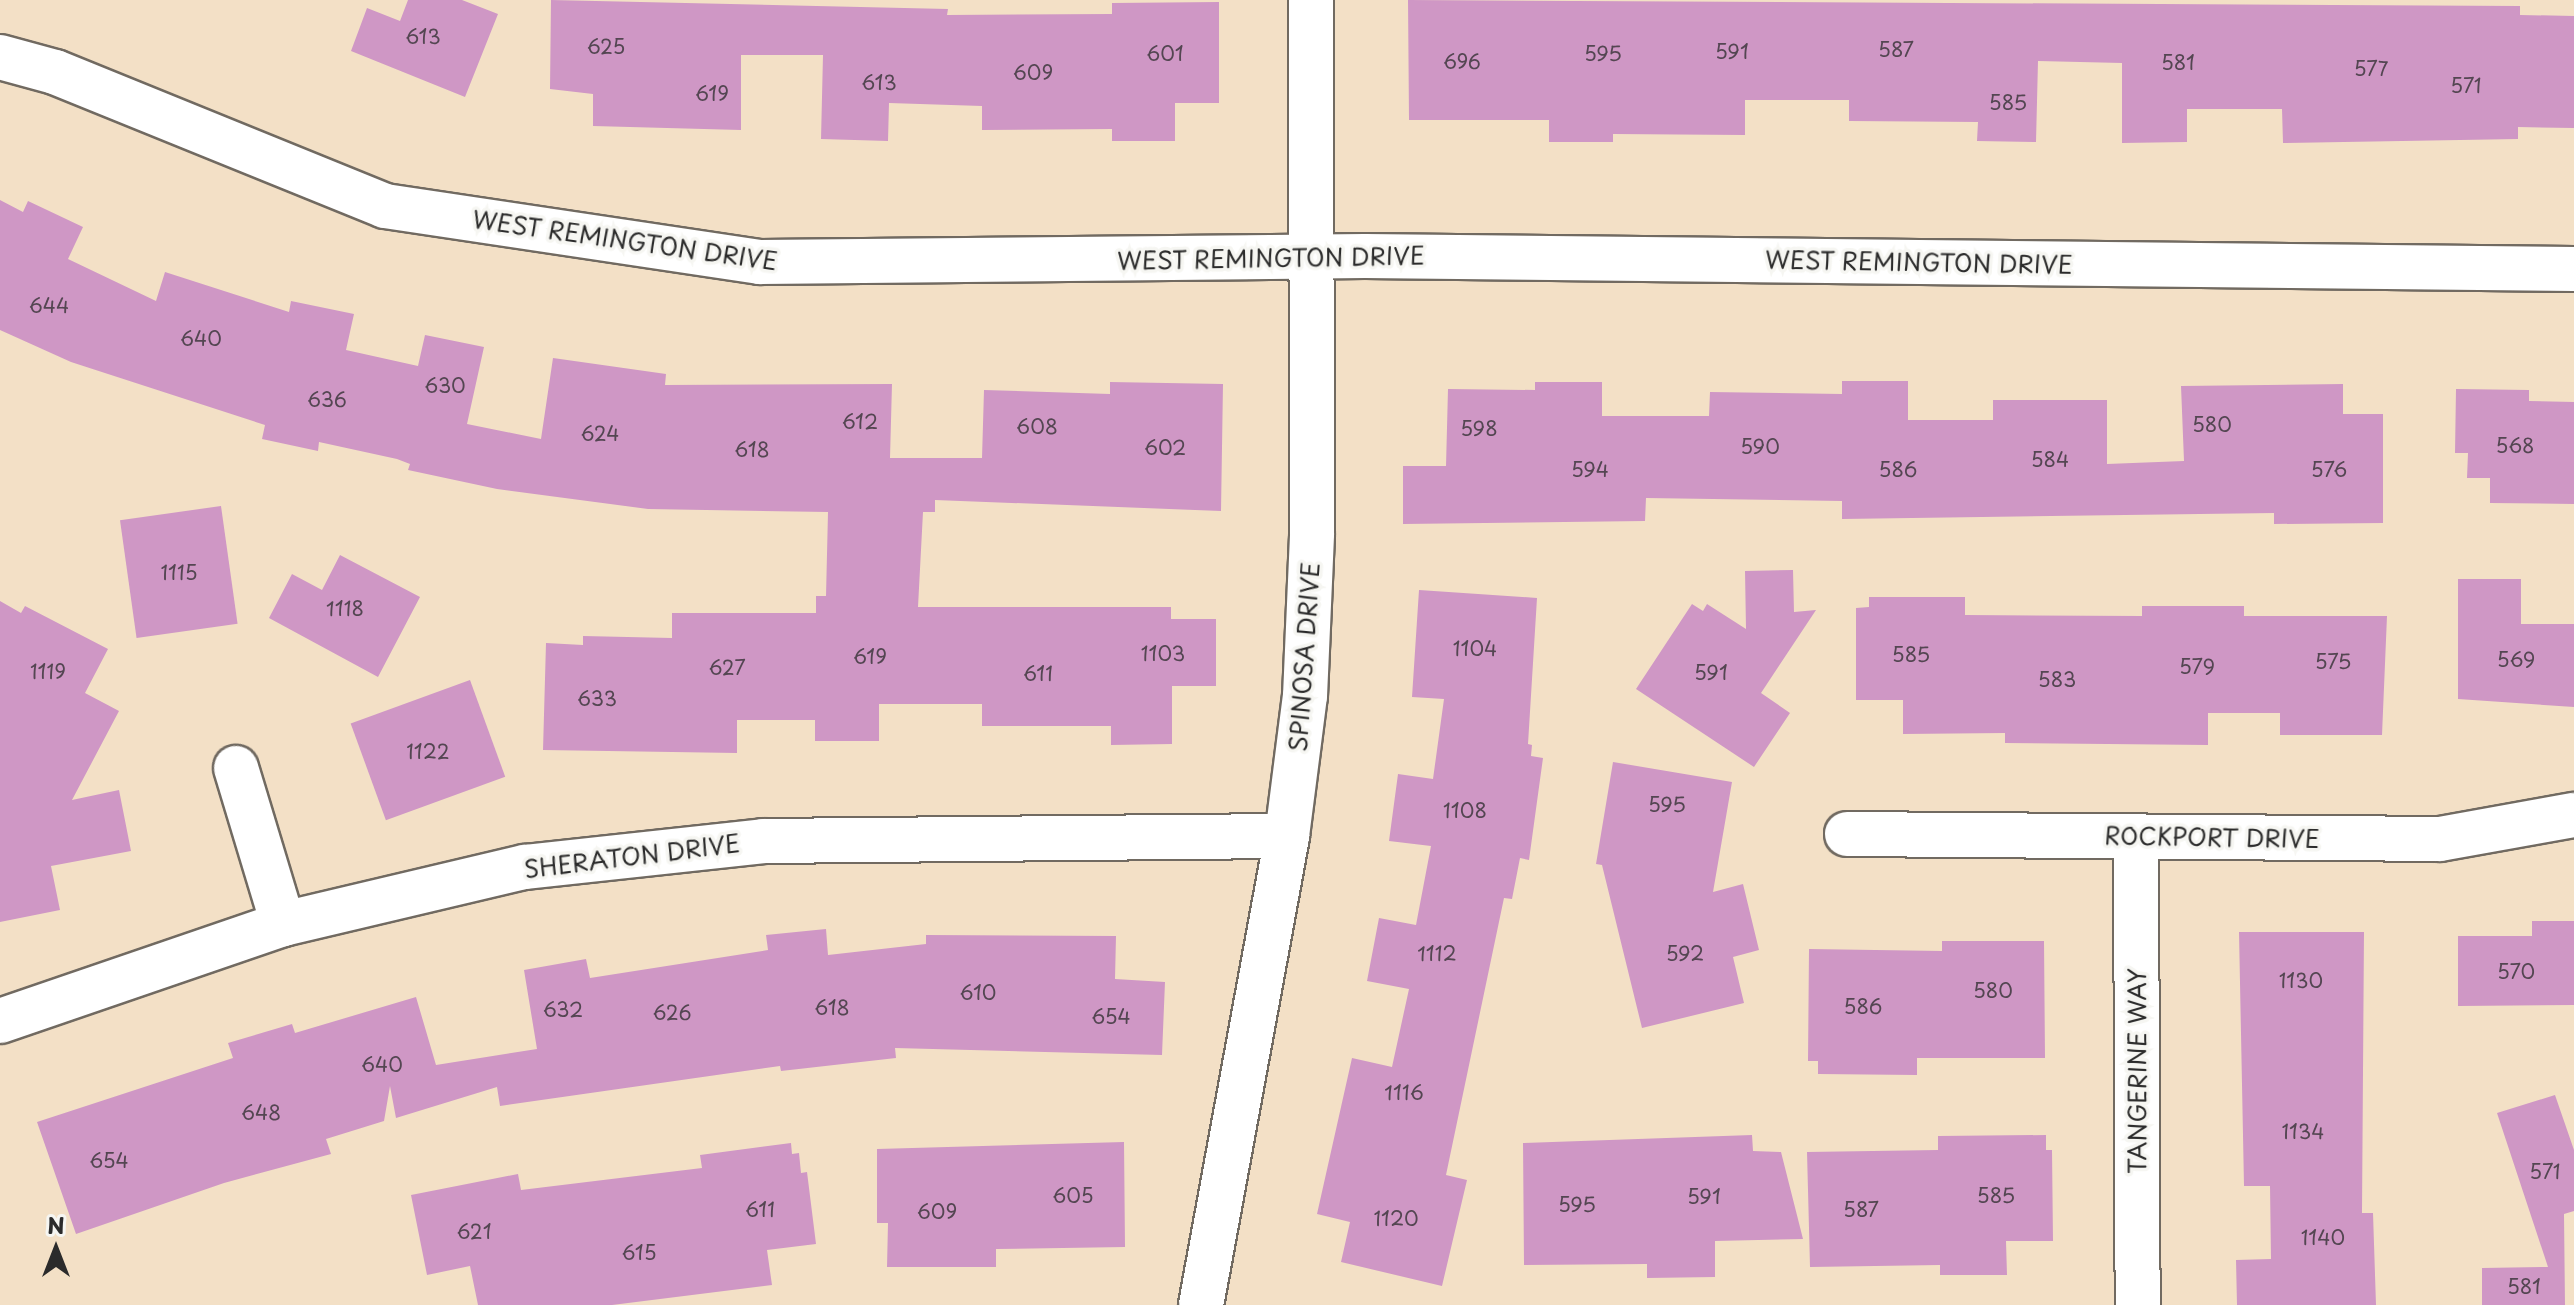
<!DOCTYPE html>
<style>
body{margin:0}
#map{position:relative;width:2574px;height:1305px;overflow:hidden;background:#f3e0c6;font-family:"Playpen Sans",sans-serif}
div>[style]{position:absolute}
.building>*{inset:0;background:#cf97c5;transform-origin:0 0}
.roads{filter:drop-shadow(2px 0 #716a61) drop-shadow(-2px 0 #716a61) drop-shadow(0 2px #716a61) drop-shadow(0 -2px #716a61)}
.minor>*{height:44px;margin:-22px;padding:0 22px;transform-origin:22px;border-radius:22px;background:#fff}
span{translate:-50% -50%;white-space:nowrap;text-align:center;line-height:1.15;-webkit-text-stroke:7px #f6f6f2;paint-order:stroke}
.number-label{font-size:20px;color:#544652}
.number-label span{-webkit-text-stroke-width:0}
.street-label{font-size:24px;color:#2b2b2b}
.north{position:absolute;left:16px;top:1209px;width:80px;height:80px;-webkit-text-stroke:6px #f6f6f2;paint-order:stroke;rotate:0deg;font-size:22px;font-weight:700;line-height:32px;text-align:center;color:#2b2b2b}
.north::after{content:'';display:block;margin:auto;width:28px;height:36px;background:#2b2b2b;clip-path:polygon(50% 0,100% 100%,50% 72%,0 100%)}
</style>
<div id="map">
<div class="building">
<div style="clip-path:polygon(408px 0,462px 0,498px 14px,465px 97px,351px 51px,367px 8px,400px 21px)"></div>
<div style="clip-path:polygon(551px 0,948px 9px,947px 15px,1112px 14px,1112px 3px,1219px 2px,1219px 103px,1175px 103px,1175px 141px,1112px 141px,1112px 129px,982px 130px,982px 106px,889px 103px,888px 141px,821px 139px,823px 55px,741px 55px,741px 130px,593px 126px,593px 94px,550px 89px)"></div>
<div style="clip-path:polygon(1408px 0,2520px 6px,2520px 15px,2574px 16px,2574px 128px,2518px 127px,2518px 139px,2283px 143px,2282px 109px,2187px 109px,2187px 142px,2122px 143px,2122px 63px,2038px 61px,2036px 142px,1977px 141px,1978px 122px,1849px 121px,1849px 100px,1745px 100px,1745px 135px,1613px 134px,1613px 142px,1549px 142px,1549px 120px,1409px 120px)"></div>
<div style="clip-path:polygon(0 200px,23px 212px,28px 201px,83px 227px,68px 259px,156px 301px,165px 272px,289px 312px,291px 301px,354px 314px,346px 350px,418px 366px,425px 335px,484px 347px,467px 424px,541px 439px,553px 358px,666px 374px,665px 385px,892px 384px,890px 458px,982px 458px,984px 390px,1110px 394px,1110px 382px,1223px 384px,1221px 511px,935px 500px,935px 512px,923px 512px,918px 607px,1171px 607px,1171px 619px,1216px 619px,1216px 686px,1172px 686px,1172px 744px,1111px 745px,1111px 726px,982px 726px,982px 704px,879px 704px,879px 741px,815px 741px,815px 720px,737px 720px,737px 753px,543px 750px,546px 643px,583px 645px,583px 636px,672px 638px,672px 613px,816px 613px,816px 596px,826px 596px,828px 512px,648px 509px,497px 489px,408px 470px,410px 464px,397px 459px,319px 442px,318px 451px,262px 439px,265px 425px,71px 362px,0 330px)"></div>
<div style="clip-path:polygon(1842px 381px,1908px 381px,1908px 420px,1993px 420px,1993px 400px,2107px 400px,2107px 464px,2184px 461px,2181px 386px,2343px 384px,2343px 414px,2383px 414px,2383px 523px,2274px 524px,2274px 513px,1842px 519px,1842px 501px,1646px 498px,1645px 521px,1403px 524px,1403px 466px,1446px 466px,1448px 389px,1535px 390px,1535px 382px,1602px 382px,1602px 416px,1709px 416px,1710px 392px,1842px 394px)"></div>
<div style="clip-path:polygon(2456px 389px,2529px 390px,2529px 401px,2574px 402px,2574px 504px,2490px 503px,2490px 478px,2467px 478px,2468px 453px,2455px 453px)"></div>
<div style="left:221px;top:506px;width:119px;height:102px;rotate:82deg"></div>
<div style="clip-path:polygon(340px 555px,420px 597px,378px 677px,269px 618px,292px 574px,322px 590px)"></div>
<div style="clip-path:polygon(1793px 570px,1794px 612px,1816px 610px,1761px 693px,1790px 713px,1754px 767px,1636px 689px,1692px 604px,1703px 611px,1707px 604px,1746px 629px,1745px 571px)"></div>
<div style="clip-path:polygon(2458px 579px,2521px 579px,2521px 624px,2574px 624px,2574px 707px,2458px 699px)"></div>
<div style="clip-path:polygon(1419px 590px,1537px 598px,1528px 744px,1532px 745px,1531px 756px,1543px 758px,1529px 860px,1520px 858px,1512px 899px,1504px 898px,1446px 1175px,1467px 1180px,1442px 1286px,1341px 1262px,1350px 1222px,1317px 1214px,1352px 1058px,1392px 1067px,1409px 989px,1367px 981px,1379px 918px,1416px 925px,1431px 846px,1389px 841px,1398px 774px,1433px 779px,1444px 699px,1412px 697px)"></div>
<div style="clip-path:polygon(1869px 597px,1965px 597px,1965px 615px,2142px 616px,2142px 606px,2244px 606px,2244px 616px,2387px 616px,2382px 735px,2280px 735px,2280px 713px,2208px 713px,2208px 745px,2005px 743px,2005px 733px,1903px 734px,1903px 700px,1856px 700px,1856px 608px,1869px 607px)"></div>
<div style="clip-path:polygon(0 601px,21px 613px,25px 606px,108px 649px,85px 693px,119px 711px,72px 800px,119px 790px,131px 851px,51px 866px,60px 910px,0 922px)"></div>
<div style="left:470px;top:680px;width:103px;height:127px;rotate:70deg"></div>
<div style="clip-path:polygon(1613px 762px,1732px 782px,1713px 892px,1743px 884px,1759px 950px,1733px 957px,1744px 1003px,1642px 1028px,1602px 865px,1596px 864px)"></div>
<div style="clip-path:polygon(2532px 921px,2574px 921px,2574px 1005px,2458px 1006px,2458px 936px,2532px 936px)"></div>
<div style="clip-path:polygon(826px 929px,828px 955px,926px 944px,926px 935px,1116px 936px,1115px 979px,1165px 982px,1162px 1055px,895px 1048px,896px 1058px,781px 1071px,780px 1066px,500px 1106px,497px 1087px,396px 1118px,390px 1086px,384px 1121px,326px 1139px,331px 1154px,224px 1183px,76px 1234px,37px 1122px,233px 1058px,228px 1043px,292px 1024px,295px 1033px,416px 997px,436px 1065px,537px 1049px,524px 970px,586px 959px,590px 978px,768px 950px,766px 935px)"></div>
<div style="clip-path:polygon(2239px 932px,2364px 932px,2362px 1213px,2373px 1213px,2376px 1305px,2237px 1305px,2236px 1260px,2271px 1259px,2270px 1186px,2244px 1186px)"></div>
<div style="clip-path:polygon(1942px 941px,2044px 941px,2045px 1058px,1917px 1058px,1917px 1075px,1818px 1074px,1818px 1061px,1808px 1061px,1809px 949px,1942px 951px)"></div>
<div style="clip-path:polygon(2555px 1095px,2574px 1150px,2574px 1211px,2564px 1214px,2565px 1305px,2482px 1305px,2482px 1268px,2548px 1267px,2497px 1113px)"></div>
<div style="clip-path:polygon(1752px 1135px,1753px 1151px,1781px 1152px,1803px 1239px,1715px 1241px,1715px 1277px,1647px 1278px,1647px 1264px,1524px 1265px,1523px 1143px)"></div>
<div style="clip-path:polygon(2046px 1135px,2046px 1150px,2052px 1150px,2053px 1241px,2006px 1241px,2007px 1275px,1940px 1275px,1940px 1265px,1810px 1267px,1807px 1152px,1938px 1150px,1938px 1136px)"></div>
<div style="clip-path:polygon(1124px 1142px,1125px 1247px,996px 1249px,996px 1267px,887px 1267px,888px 1223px,877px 1223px,877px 1149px)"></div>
<div style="clip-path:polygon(791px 1143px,792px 1154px,799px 1153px,801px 1173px,807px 1172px,816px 1244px,767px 1250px,772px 1285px,612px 1305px,478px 1305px,470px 1266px,427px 1275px,411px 1195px,518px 1174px,521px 1190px,702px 1168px,700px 1155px)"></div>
</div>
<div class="roads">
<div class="minor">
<div style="left:0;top:57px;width:57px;rotate:15.3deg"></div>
<div style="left:55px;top:72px;width:356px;rotate:22.1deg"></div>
<div style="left:385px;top:206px;width:379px;rotate:8.5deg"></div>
<div style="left:760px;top:262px;width:605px;rotate:-0.57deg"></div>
<div style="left:1365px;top:256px;width:1209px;rotate:0.62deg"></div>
<div style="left:236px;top:768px;width:163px;rotate:73.2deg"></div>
<div style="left:1847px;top:834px;width:593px;rotate:0.48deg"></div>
<div style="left:2440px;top:839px;width:136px;rotate:-10.2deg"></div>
<div style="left:2136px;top:836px;width:469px;rotate:89.8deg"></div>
<div style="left:0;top:1021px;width:299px;rotate:-18.9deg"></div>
<div style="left:283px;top:924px;width:249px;rotate:-13.3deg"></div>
<div style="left:525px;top:867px;width:239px;rotate:-6.2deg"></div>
<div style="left:763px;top:841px;width:524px;rotate:-0.55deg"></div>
<div style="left:1201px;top:1305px;width:477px;rotate:-79.6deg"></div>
<div style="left:1287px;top:836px;width:141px;rotate:-82.7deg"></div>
<div style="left:1305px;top:696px;width:163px;rotate:-87.5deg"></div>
<div style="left:1312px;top:533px;width:533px;rotate:-90.11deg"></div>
</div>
</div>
<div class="number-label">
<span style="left:423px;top:36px">613</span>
<span style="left:606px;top:46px">625</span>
<span style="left:1896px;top:49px">587</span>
<span style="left:1732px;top:51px">591</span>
<span style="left:1165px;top:53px">601</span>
<span style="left:1603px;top:53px">595</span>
<span style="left:1462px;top:61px">696</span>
<span style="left:2178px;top:62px">581</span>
<span style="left:2371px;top:68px">577</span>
<span style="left:1033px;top:72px">609</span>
<span style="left:879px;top:82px">613</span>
<span style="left:2466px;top:85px">571</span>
<span style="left:712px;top:93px">619</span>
<span style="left:2008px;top:102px">585</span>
<span style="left:49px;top:305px">644</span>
<span style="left:201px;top:338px">640</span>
<span style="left:445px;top:385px">630</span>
<span style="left:327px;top:399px">636</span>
<span style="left:860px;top:421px">612</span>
<span style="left:2212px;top:424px">580</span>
<span style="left:1037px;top:426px">608</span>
<span style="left:1479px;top:428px">598</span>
<span style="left:600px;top:433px">624</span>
<span style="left:2515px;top:445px">568</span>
<span style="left:1760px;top:446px">590</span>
<span style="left:1165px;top:447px">602</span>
<span style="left:752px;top:449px">618</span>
<span style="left:2050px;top:459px">584</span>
<span style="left:1590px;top:469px">594</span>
<span style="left:1898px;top:469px">586</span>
<span style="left:2329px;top:469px">576</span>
<span style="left:179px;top:572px">1115</span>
<span style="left:345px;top:608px">1118</span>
<span style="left:1475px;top:648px">1104</span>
<span style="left:1163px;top:653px">1103</span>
<span style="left:1911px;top:654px">585</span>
<span style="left:870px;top:656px">619</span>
<span style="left:2516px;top:659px">569</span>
<span style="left:2333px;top:661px">575</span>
<span style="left:2197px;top:666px">579</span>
<span style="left:727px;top:667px">627</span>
<span style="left:48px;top:671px">1119</span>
<span style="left:1711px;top:672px">591</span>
<span style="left:1038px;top:673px">611</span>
<span style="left:2057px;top:679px">583</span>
<span style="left:597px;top:698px">633</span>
<span style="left:428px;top:751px">1122</span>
<span style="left:1667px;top:804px">595</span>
<span style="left:1465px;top:810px">1108</span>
<span style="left:1437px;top:953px">1112</span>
<span style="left:1685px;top:953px">592</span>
<span style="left:2516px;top:971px">570</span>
<span style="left:2301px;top:980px">1130</span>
<span style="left:1993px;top:990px">580</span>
<span style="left:978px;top:992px">610</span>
<span style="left:1863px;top:1006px">586</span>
<span style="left:832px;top:1007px">618</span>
<span style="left:563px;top:1009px">632</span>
<span style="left:672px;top:1012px">626</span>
<span style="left:1111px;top:1016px">654</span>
<span style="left:382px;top:1064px">640</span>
<span style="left:1404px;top:1092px">1116</span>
<span style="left:261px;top:1112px">648</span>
<span style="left:2303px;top:1131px">1134</span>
<span style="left:109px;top:1160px">654</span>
<span style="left:2545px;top:1171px">571</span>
<span style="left:1073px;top:1195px">605</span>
<span style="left:1996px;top:1195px">585</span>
<span style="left:1704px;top:1196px">591</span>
<span style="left:1577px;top:1204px">595</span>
<span style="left:760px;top:1209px">611</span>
<span style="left:1861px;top:1209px">587</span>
<span style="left:937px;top:1211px">609</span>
<span style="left:1396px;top:1218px">1120</span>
<span style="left:474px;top:1231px">621</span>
<span style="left:2323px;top:1237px">1140</span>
<span style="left:639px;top:1252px">615</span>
<span style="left:2524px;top:1286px">581</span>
</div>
<div class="street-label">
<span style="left:625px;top:240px;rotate:8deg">WEST REMINGTON DRIVE</span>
<span style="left:1271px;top:258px;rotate:-1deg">WEST REMINGTON DRIVE</span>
<span style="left:1919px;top:262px;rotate:1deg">WEST REMINGTON DRIVE</span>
<span style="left:1304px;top:657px;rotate:-86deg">SPINOSA DRIVE</span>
<span style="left:2212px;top:837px;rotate:1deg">ROCKPORT DRIVE</span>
<span style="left:632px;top:856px;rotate:-7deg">SHERATON DRIVE</span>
<span style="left:2137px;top:1071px;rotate:-90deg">TANGERINE WAY</span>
</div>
<div class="north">N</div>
</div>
